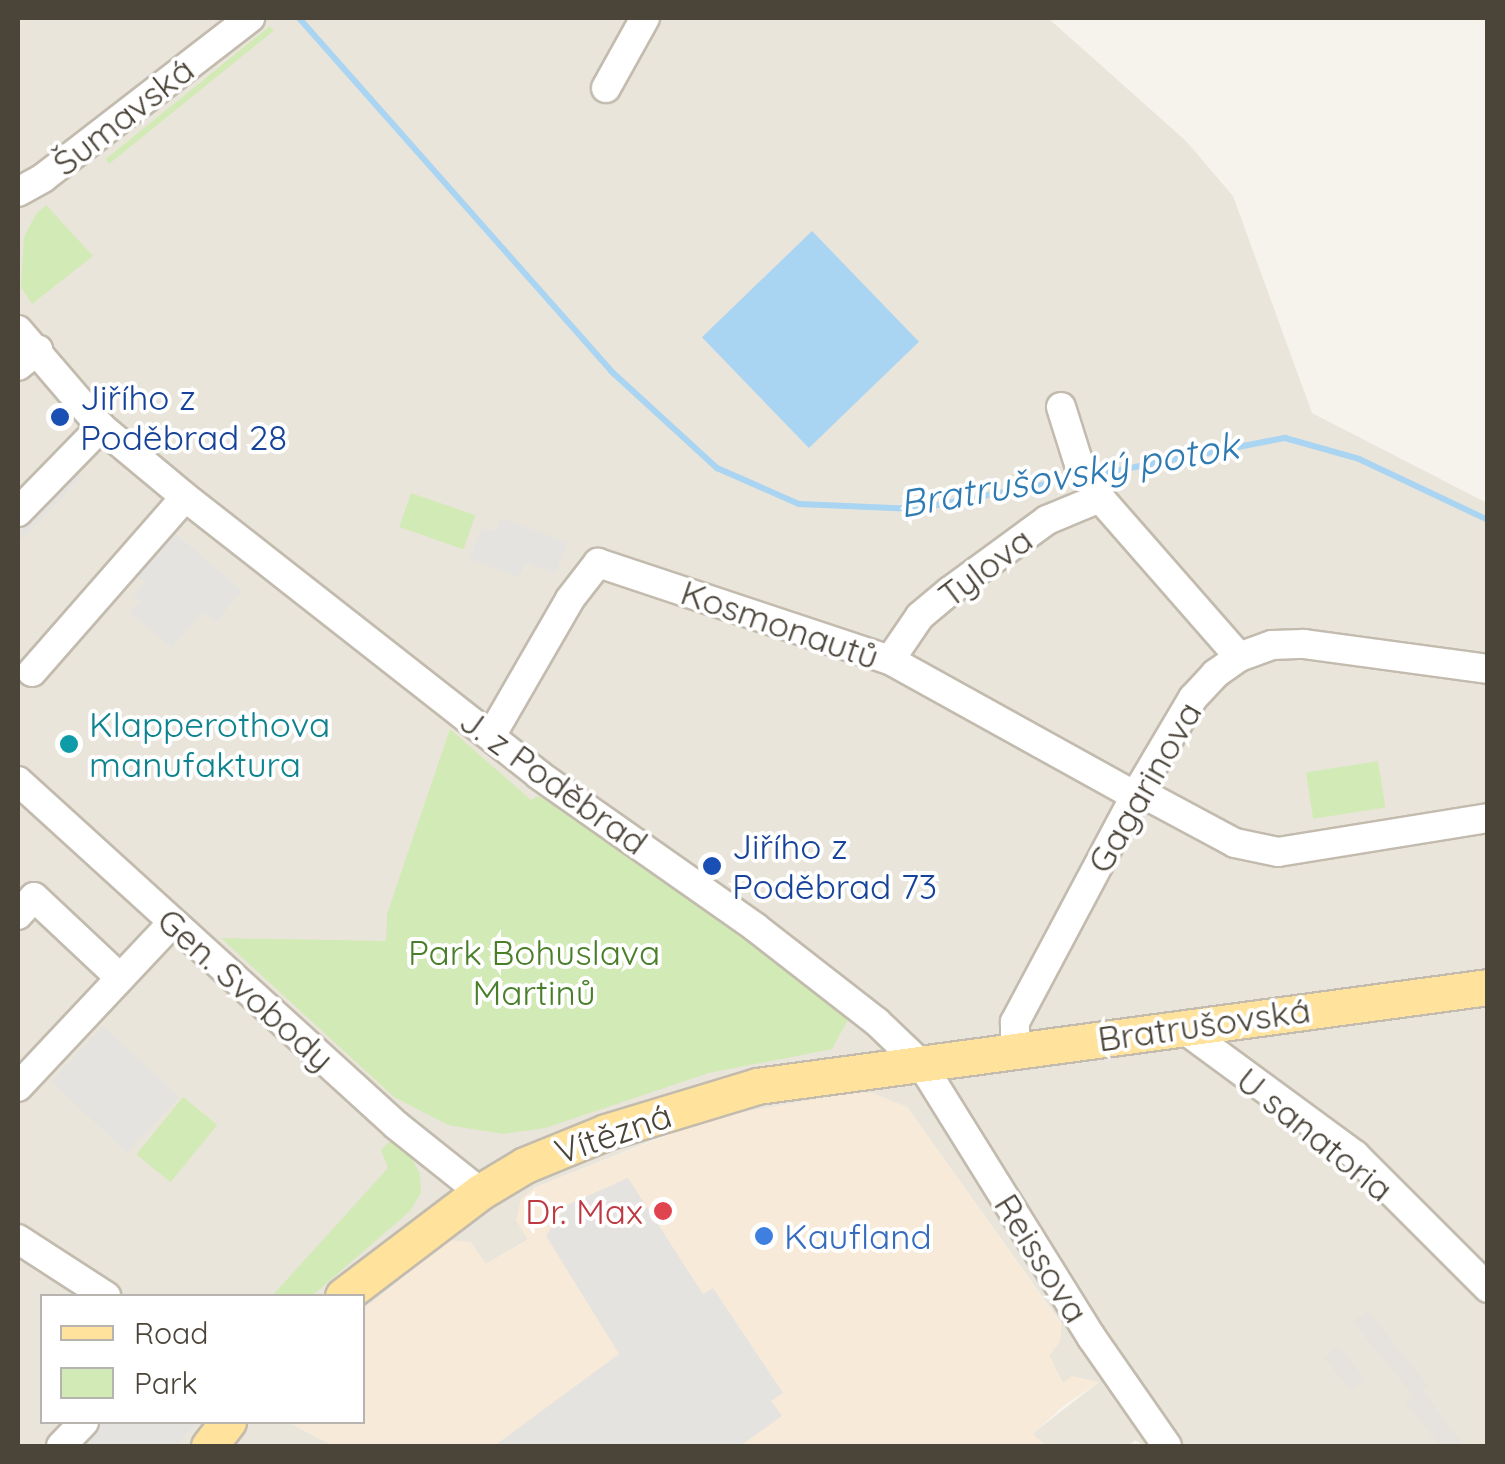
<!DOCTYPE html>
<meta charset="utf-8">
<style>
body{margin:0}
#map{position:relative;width:1505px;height:1464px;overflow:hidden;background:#f6f3ec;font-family:Quicksand,sans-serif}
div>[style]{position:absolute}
.residential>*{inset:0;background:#eae5da}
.commercial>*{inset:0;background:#f7ead8}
.industrial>*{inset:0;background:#e6e2dd;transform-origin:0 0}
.green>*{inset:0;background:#d2eab5;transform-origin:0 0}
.parking>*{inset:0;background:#e5e3e0;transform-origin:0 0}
.water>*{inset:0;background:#a9d4f2;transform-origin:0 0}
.stream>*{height:6px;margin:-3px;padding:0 3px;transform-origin:3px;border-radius:3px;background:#a9d4f2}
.roads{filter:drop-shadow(2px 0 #c2bbae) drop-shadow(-2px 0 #c2bbae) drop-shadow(0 2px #c2bbae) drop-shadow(0 -2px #c2bbae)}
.minor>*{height:28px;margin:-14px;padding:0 14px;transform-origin:14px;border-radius:14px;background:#fff}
.major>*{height:35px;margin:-17.5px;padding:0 17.5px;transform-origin:17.5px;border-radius:17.5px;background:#ffe39c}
.dots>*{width:28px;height:28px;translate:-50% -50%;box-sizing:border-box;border:5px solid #fff;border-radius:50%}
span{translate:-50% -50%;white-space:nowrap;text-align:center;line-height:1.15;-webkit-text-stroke:8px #fff;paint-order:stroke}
.street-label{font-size:35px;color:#4b4439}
.transit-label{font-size:35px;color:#164399}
.left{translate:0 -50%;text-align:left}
.culture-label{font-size:35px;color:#0d838f}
.park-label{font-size:35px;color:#4a7f2a}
.health-label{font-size:35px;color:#be3a42}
.right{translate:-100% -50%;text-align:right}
.shop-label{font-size:35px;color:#366cbe}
.water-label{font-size:38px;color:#2e7ab2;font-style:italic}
.frame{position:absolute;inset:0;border:20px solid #4b4439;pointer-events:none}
.legend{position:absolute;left:40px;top:1294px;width:325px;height:130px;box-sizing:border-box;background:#fff;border:2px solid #b7b4b0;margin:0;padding:12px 18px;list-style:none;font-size:30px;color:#4b4439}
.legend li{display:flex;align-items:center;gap:20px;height:50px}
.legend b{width:50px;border:2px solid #b7b4b0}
</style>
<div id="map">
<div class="residential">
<div style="clip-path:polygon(18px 18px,1048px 18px,1186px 141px,1233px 196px,1312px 413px,1487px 503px,1487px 1446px,1145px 1446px,1135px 1440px,1128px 1446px,1046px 1446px,1032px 1434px,1099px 1382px,1063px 1384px,1049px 1355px,1060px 1341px,1061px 1323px,907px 1107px,714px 1117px,676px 1131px,534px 1188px,529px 1239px,486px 1264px,449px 1240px,363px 1310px,362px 1296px,42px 1296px,42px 1422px,288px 1422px,334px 1446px,18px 1446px)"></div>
</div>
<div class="commercial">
<div style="clip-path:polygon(854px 1092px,873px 1093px,907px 1107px,1061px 1324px,1060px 1341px,1049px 1356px,1063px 1383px,1072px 1376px,1099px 1382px,1063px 1406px,1033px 1434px,1046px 1446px,334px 1446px,288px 1422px,362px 1422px,363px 1310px,449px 1240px,471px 1242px,486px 1264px,528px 1240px,516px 1220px,521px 1199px,534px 1188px,714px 1117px)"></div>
</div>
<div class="industrial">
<div style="clip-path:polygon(1368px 1311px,1428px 1386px,1422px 1390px,1465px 1446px,1440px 1446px,1405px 1402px,1413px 1395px,1352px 1321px)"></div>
<div style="left:1338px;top:1346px;width:43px;height:18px;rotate:51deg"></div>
</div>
<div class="green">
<div style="left:270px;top:26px;width:6px;height:212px;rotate:51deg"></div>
<div style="clip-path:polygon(46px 205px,93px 256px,32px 304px,21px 287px,24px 237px,36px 214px)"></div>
<div style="left:411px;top:493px;width:68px;height:36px;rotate:19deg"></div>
<div style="clip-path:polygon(450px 729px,531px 800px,538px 796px,593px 828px,850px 1016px,832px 1049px,709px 1073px,545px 1128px,503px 1134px,448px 1125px,394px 1097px,221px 938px,386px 941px,387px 914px)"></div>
<div style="left:1378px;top:761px;width:47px;height:73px;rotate:81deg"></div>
<div style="left:183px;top:1097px;width:44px;height:74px;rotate:39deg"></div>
<div style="clip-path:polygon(392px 1139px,411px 1157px,420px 1174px,421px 1193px,410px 1211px,312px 1296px,272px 1296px,388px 1168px,381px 1150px)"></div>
</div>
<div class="parking">
<div style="clip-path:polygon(73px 469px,82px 477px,18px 543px,18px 525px)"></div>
<div style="clip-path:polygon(501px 518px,568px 542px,555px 574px,526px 563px,519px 577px,469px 559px,482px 528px,495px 531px)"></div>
<div style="clip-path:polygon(174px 532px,242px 591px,216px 622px,203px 613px,171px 648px,130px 612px,140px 601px,133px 594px,145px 582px,133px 573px)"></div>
<div style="left:103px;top:1026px;width:104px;height:76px;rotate:43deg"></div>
<div style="clip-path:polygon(628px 1178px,703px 1294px,713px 1288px,783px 1393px,771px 1401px,782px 1416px,740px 1446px,494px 1446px,619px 1354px,546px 1236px,567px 1205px)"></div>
<div style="clip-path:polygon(84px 1422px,197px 1422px,176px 1446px,61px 1446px)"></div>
</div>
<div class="water">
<div style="left:812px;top:231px;width:154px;height:153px;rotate:46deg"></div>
</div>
<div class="stream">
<div style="left:299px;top:18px;width:471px;rotate:48.5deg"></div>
<div style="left:611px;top:371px;width:144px;rotate:42.5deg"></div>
<div style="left:717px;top:468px;width:90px;rotate:23.7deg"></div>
<div style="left:799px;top:504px;width:117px;rotate:2.4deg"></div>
<div style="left:916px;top:509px;width:164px;rotate:-10.9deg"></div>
<div style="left:1094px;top:475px;width:195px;rotate:-11deg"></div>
<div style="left:1285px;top:438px;width:77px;rotate:15.8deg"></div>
<div style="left:1359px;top:459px;width:143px;rotate:25.3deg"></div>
</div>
<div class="roads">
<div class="minor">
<div style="left:606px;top:88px;width:80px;rotate:-60.9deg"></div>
<div style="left:18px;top:192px;width:29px;rotate:-29deg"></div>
<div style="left:43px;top:178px;width:262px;rotate:-37.7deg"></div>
<div style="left:18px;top:330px;width:128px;rotate:49.4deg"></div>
<div style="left:101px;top:427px;width:109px;rotate:39.8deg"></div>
<div style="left:185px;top:497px;width:450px;rotate:38.1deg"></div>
<div style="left:539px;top:775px;width:264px;rotate:35.1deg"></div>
<div style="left:755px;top:927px;width:155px;rotate:37.9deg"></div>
<div style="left:877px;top:1022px;width:62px;rotate:43.7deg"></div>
<div style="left:922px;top:1065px;width:322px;rotate:58.1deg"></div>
<div style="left:1092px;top:1338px;width:131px;rotate:55.2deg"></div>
<div style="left:18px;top:366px;width:26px;rotate:-39deg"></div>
<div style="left:1061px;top:407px;width:60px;rotate:72.5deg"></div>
<div style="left:1079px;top:464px;width:40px;rotate:58deg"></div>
<div style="left:18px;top:512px;width:119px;rotate:-45.7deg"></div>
<div style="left:890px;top:660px;width:53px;rotate:-55.7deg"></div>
<div style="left:920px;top:616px;width:39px;rotate:-40deg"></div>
<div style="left:950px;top:591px;width:120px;rotate:-36.2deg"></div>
<div style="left:1047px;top:520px;width:57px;rotate:-22.5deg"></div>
<div style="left:1100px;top:498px;width:211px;rotate:48.8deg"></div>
<div style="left:32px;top:672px;width:232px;rotate:-48.8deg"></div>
<div style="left:491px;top:736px;width:158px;rotate:-60deg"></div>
<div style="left:570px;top:599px;width:46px;rotate:-52.1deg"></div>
<div style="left:598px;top:563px;width:308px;rotate:18.4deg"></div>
<div style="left:890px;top:660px;width:280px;rotate:29deg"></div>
<div style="left:18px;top:781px;width:511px;rotate:42.3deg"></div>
<div style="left:396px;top:1125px;width:107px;rotate:38.6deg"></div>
<div style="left:1138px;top:791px;width:110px;rotate:28.2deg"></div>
<div style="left:1235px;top:843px;width:44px;rotate:11.8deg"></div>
<div style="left:1278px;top:852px;width:213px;rotate:-9.2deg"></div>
<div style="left:18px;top:915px;width:24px;rotate:-48deg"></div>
<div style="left:34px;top:897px;width:115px;rotate:43.2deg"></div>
<div style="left:1181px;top:1027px;width:216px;rotate:36.3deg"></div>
<div style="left:1355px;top:1155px;width:188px;rotate:45deg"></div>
<div style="left:1015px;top:1049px;width:27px;rotate:-90deg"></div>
<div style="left:1015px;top:1022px;width:256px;rotate:-62deg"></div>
<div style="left:1135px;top:796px;width:114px;rotate:-59.4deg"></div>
<div style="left:1193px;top:698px;width:33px;rotate:-47deg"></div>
<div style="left:1215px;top:674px;width:29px;rotate:-35deg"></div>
<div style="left:1239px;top:657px;width:35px;rotate:-20deg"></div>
<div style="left:1272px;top:645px;width:32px;rotate:-2deg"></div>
<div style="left:1304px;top:644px;width:186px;rotate:7.7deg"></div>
<div style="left:18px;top:1087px;width:225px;rotate:-46.8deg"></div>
<div style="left:18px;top:1239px;width:105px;rotate:32.9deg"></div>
<div style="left:61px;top:1446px;width:33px;rotate:-46deg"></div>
</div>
<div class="major">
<div style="left:343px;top:1296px;width:172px;rotate:-37.2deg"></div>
<div style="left:480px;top:1192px;width:52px;rotate:-31deg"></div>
<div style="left:525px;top:1165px;width:87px;rotate:-22.2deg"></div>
<div style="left:606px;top:1132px;width:158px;rotate:-16.9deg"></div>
<div style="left:757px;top:1086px;width:738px;rotate:-7.71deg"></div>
<div style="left:209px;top:1446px;width:31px;rotate:-52deg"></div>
</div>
</div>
<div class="dots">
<div style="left:60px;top:417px;background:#1a4fb4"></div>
<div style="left:69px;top:744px;background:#0f9aa8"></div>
<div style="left:712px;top:866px;background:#1a4fb4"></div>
<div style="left:663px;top:1211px;background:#e0444e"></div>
<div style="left:764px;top:1236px;background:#3f7fe0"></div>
</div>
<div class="street-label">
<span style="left:123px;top:116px;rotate:-38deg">Šumavská</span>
<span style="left:985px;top:567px;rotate:-37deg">Tylova</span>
<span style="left:780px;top:624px;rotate:19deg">Kosmonautů</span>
<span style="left:554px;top:781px;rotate:36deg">J. z Poděbrad</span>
<span style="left:1144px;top:787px;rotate:-60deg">Gagarinova</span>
<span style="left:246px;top:989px;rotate:42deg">Gen. Svobody</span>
<span style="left:1204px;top:1024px;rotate:-8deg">Bratrušovská</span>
<span style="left:613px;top:1133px;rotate:-19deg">Vítězná</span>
<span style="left:1315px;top:1134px;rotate:39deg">U sanatoria</span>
<span style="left:1042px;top:1258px;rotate:58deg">Reissova</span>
</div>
<div class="transit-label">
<span class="left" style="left:80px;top:417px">Jiřího z<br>Poděbrad 28</span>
<span class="left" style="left:732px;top:866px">Jiřího z<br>Poděbrad 73</span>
</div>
<div class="culture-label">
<span class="left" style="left:89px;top:744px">Klapperothova<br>manufaktura</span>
</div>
<div class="park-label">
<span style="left:534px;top:972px">Park Bohuslava<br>Martinů</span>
</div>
<div class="health-label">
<span class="right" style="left:643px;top:1211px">Dr. Max</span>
</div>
<div class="shop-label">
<span class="left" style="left:784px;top:1236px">Kaufland</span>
</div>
<div class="water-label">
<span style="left:1069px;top:475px;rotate:-10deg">Bratrušovský potok</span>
</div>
<div class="frame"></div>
<ul class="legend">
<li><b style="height:12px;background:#ffe39c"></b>Road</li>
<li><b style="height:28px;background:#d2eab5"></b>Park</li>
</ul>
</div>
